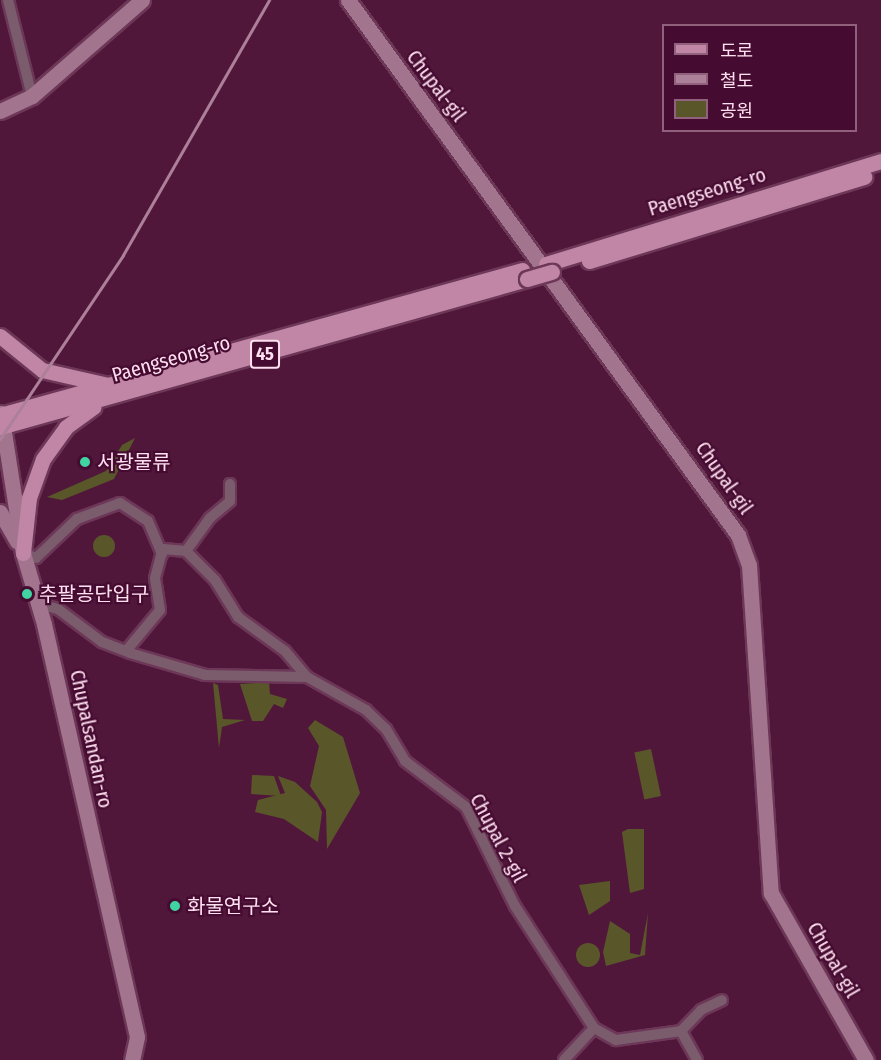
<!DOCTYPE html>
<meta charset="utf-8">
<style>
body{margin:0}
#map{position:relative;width:881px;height:1060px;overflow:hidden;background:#51173b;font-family:"Fira Sans Condensed","Noto Sans KR",sans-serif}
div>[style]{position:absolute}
.green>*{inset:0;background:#595729;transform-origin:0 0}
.round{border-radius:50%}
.roads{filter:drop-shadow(2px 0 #6d3758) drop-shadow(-2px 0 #6d3758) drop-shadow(0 2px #6d3758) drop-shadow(0 -2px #6d3758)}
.street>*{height:10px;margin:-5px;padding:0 5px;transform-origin:5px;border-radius:5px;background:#7a5c6c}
.secondary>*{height:15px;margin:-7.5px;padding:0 7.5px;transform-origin:7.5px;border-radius:7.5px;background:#a2748d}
.primary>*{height:15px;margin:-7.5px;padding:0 7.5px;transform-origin:7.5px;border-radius:7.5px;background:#c186a6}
.rail>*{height:3px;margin:-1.5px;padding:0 1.5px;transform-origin:1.5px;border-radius:1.5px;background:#ac8099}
.bridges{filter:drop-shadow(2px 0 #6d3758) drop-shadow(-2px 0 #6d3758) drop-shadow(0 2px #6d3758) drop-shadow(0 -2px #6d3758)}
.primary-bridge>*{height:15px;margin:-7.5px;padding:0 7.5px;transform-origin:7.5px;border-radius:7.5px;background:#c186a6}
.dots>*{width:16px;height:16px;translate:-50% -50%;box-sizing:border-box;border:3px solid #460b31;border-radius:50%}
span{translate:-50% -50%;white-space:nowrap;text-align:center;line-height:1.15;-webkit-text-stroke:4.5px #460b31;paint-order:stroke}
.shield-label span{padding:2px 4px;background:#460b31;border:2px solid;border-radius:4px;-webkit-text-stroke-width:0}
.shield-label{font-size:18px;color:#ffe0f0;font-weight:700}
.street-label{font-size:20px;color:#ffe0f0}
.poi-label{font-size:20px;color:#ffe0f0}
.left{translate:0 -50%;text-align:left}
.legend{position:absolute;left:662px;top:24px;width:195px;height:108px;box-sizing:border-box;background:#460b31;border:2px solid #90607d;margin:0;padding:8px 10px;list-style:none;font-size:18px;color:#ffe0f0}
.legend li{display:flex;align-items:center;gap:12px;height:30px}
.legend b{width:30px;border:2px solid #90607d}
</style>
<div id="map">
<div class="green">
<div style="clip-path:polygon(135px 438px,114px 479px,62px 500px,47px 497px,106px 471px,122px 445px)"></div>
<div class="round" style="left:93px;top:535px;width:22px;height:22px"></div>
<div style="clip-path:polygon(269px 682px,270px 694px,287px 699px,283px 708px,274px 704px,263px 721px,252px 721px,240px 684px)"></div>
<div style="clip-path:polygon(213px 683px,218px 685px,223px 719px,245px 720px,222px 727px,219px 748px)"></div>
<div style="clip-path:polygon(315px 720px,343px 737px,360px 793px,327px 849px,326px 810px,310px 786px,319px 746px,308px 728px)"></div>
<div style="left:651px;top:749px;width:48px;height:17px;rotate:78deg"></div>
<div style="clip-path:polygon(252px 775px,274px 776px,281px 796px,251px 794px)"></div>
<div style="clip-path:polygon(278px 776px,295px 782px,317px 802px,322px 812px,318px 842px,284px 819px,255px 812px,258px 800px,285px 793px)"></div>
<div style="clip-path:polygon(628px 829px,644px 829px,644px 889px,630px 893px,622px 832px)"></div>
<div style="clip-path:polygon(610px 881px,610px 901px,589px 915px,579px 885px)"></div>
<div style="clip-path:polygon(648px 913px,645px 955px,606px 966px,603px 952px,610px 921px,630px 934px,630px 953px,640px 955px)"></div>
<div class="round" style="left:576px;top:943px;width:24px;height:24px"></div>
</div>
<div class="roads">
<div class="street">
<div style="left:8px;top:0;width:99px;rotate:76deg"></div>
<div style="left:186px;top:551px;width:41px;rotate:45deg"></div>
<div style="left:215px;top:580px;width:44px;rotate:58.1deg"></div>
<div style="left:238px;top:617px;width:58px;rotate:35.9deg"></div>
<div style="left:285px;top:651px;width:34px;rotate:50deg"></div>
<div style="left:23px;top:553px;width:14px;rotate:21deg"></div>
<div style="left:36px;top:558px;width:57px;rotate:-43.6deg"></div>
<div style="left:77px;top:519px;width:46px;rotate:-20.4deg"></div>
<div style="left:120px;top:503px;width:33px;rotate:33deg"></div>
<div style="left:148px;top:521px;width:36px;rotate:67deg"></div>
<div style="left:39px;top:604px;width:20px;rotate:15deg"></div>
<div style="left:58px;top:609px;width:55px;rotate:36.9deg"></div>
<div style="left:102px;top:642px;width:30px;rotate:21deg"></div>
<div style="left:130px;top:653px;width:78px;rotate:16.3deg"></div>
<div style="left:205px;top:675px;width:102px;rotate:1.1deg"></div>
<div style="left:307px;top:677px;width:68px;rotate:29.2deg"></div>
<div style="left:366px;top:710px;width:28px;rotate:44deg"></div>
<div style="left:386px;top:729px;width:37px;rotate:59deg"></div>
<div style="left:405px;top:761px;width:76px;rotate:37deg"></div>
<div style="left:466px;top:807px;width:110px;rotate:63.7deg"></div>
<div style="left:515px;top:906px;width:145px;rotate:57.1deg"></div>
<div style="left:594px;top:1028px;width:25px;rotate:29deg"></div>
<div style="left:616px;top:1040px;width:66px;rotate:-7.9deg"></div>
<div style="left:681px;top:1031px;width:29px;rotate:-46deg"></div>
<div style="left:701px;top:1010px;width:23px;rotate:-25deg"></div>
<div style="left:126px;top:651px;width:53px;rotate:-50.3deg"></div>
<div style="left:160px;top:610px;width:32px;rotate:-99deg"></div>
<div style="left:155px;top:578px;width:30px;rotate:-75deg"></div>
<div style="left:163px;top:549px;width:23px;rotate:5deg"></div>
<div style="left:186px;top:551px;width:41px;rotate:-54deg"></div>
<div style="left:210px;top:518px;width:26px;rotate:-40deg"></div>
<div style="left:230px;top:501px;width:17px;rotate:-90deg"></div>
<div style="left:681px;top:1031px;width:33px;rotate:61deg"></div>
<div style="left:564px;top:1060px;width:44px;rotate:-46.8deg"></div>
</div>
<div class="secondary">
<div style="left:348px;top:0;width:662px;rotate:53.91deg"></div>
<div style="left:738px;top:535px;width:32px;rotate:70deg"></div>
<div style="left:749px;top:565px;width:329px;rotate:86.2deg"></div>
<div style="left:771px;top:893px;width:192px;rotate:60.4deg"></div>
<div style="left:0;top:111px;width:35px;rotate:-25deg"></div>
<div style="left:32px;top:96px;width:146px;rotate:-41.1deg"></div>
<div style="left:1px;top:413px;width:142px;rotate:81.1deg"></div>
<div style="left:23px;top:553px;width:74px;rotate:73.5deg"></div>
<div style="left:44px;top:624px;width:423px;rotate:77.3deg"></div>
<div style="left:137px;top:1037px;width:24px;rotate:102deg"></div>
<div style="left:0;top:512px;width:34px;rotate:60deg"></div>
</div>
<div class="primary">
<div style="left:589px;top:261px;width:288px;rotate:-17deg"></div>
<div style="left:546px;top:264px;width:350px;rotate:-17.1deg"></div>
<div style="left:0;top:336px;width:54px;rotate:39deg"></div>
<div style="left:42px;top:370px;width:68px;rotate:12.8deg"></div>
<div style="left:0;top:415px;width:542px;rotate:-15.52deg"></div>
<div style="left:0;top:427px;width:547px;rotate:-15.69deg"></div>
<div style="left:23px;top:553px;width:55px;rotate:-83.8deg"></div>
<div style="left:29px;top:498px;width:41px;rotate:-70.3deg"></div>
<div style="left:43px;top:459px;width:39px;rotate:-54deg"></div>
<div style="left:66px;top:427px;width:34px;rotate:-36deg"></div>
</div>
</div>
<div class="rail">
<div style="left:0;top:439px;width:221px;rotate:-56.2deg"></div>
<div style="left:123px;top:255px;width:294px;rotate:-60.2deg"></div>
</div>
<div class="bridges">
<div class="primary-bridge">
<div style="left:527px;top:279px;width:26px;rotate:-16deg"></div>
</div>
</div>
<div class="dots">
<div style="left:85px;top:462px;background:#40d4a2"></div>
<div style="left:27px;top:594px;background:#40d4a2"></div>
<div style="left:175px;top:906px;background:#40d4a2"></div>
</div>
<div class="shield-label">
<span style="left:265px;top:354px">45</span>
</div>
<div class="street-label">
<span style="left:436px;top:86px;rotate:53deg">Chupal-gil</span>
<span style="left:707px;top:192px;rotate:-17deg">Paengseong-ro</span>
<span style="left:171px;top:359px;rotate:-16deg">Paengseong-ro</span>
<span style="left:724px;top:478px;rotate:55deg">Chupal-gil</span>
<span style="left:91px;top:739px;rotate:78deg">Chupalsandan-ro</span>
<span style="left:498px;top:838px;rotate:62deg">Chupal 2-gil</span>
<span style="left:833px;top:960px;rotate:60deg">Chupal-gil</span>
</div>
<div class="poi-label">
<span class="left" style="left:97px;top:462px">서광물류</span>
<span class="left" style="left:39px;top:594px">추팔공단입구</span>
<span class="left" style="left:187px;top:906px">화물연구소</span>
</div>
<ul class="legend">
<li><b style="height:8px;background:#c186a6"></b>도로</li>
<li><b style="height:8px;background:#ac8099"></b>철도</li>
<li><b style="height:16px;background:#595729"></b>공원</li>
</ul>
</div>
